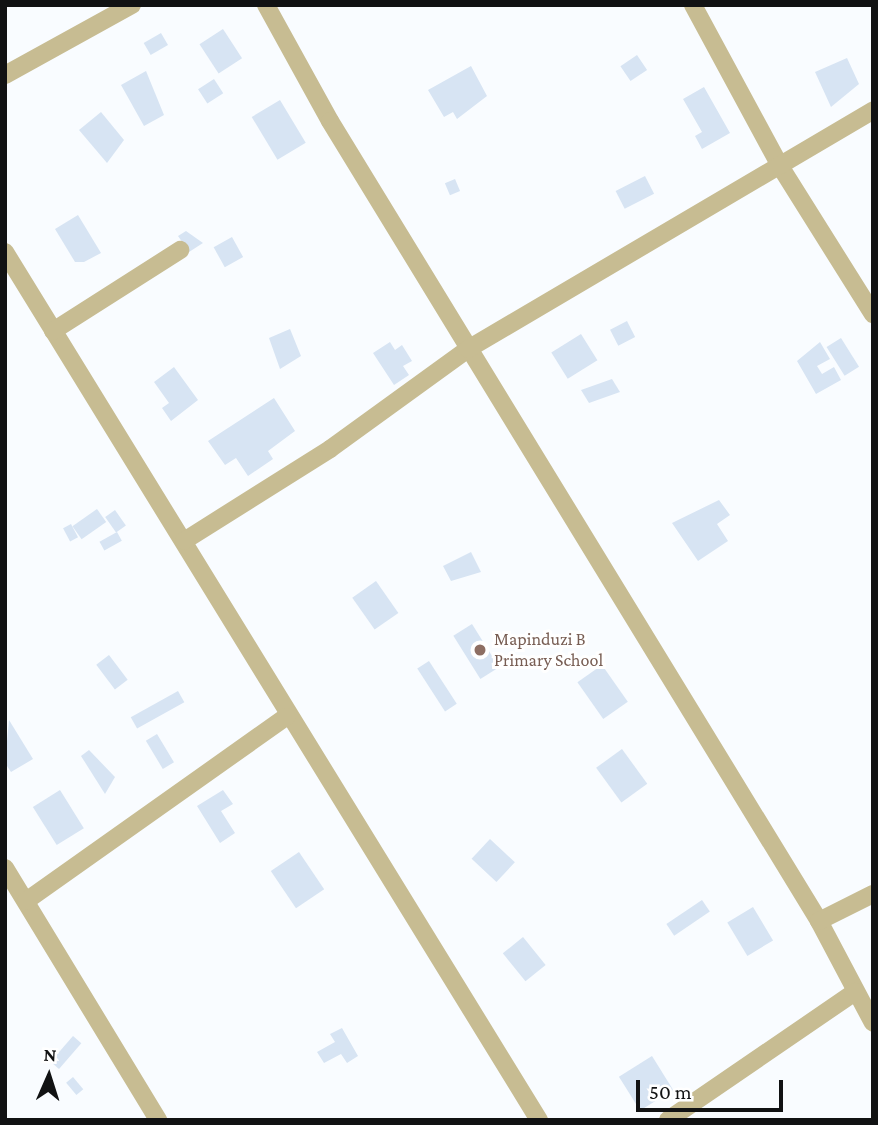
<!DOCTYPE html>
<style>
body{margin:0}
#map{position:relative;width:878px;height:1125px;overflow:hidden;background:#f9fcff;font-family:"Crimson Pro",serif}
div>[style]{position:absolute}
.building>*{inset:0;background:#d7e4f3;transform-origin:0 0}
.minor>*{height:18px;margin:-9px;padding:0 9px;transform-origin:9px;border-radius:9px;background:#c7bc92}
.dots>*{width:19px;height:19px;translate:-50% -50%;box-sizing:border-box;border:4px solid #fff;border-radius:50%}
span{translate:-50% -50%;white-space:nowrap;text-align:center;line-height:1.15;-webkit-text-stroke:6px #fff;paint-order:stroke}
.education-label{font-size:18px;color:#785e54}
.left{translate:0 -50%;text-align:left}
.frame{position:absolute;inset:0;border:7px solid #111213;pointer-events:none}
.north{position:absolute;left:14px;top:1041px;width:70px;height:70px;-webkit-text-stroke:5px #fff;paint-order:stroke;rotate:3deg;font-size:19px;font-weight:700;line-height:28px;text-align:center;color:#111213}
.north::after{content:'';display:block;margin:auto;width:24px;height:32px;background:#111213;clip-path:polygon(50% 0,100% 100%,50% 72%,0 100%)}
.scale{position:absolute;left:636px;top:1080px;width:147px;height:32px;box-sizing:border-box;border:4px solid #111213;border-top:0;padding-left:9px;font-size:21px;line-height:24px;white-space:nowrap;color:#111213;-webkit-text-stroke:5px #fff;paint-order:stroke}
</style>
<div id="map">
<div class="building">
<div style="left:223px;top:29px;width:35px;height:28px;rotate:57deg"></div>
<div style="left:161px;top:33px;width:14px;height:20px;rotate:60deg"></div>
<div style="left:637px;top:55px;width:18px;height:20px;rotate:56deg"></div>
<div style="clip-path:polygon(847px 58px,859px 84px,831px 107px,815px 72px)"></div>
<div style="clip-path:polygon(471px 66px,487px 96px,457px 119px,453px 112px,444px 117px,428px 90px)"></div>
<div style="clip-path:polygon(146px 71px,164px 115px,144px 126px,121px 85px)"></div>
<div style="left:214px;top:79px;width:17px;height:19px;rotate:57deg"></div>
<div style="clip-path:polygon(704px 87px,730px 133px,702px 149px,695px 136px,702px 132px,683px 99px)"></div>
<div style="left:280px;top:100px;width:50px;height:33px;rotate:59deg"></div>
<div style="clip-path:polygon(101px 112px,124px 140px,107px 163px,79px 130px)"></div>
<div style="left:645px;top:176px;width:20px;height:33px;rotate:63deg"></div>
<div style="left:455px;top:179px;width:13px;height:11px;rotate:67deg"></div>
<div style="clip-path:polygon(78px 215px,101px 253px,84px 262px,75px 262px,55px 229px)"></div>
<div style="clip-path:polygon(186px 231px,203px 243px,189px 252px,178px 236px)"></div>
<div style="left:232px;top:237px;width:23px;height:21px;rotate:61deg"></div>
<div style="left:627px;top:321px;width:18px;height:19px;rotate:63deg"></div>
<div style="clip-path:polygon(290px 329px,301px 356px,280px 369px,269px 338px)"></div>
<div style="left:581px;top:334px;width:31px;height:35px;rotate:58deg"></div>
<div style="left:841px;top:338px;width:34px;height:17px;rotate:58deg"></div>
<div style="clip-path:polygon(390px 342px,395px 350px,402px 345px,412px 361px,403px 366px,409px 375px,394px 385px,373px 353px)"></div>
<div style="clip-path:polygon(820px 342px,830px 359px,817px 366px,822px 374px,834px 367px,841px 380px,816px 394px,797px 361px)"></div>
<div style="clip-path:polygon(174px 367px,198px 400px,171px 421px,162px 408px,169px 403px,154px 382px)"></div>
<div style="clip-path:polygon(612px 379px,620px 392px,589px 403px,581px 390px)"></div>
<div style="clip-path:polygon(274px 398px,295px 431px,268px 451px,273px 459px,248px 476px,236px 458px,225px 465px,208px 441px)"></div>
<div style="clip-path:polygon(719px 500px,730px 515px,717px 524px,728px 541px,698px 561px,672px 523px)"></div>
<div style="left:97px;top:509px;width:16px;height:30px;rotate:55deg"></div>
<div style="left:115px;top:510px;width:19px;height:12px;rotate:55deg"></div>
<div style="left:71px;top:524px;width:15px;height:9px;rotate:62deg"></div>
<div style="left:117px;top:532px;width:10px;height:20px;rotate:61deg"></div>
<div style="clip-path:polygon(471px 552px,481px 572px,451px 581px,443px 566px)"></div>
<div style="left:376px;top:581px;width:39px;height:29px;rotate:55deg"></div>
<div style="left:472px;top:624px;width:51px;height:22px;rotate:58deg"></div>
<div style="left:109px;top:655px;width:31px;height:16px;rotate:53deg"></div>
<div style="left:429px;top:661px;width:51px;height:14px;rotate:57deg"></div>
<div style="left:602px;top:665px;width:45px;height:30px;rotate:55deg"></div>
<div style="left:178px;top:691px;width:13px;height:54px;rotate:61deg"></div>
<div style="clip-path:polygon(9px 720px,33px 759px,11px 772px,5px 763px)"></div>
<div style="left:157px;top:734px;width:33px;height:13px;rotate:59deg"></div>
<div style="left:622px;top:749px;width:43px;height:32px;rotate:54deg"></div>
<div style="clip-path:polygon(89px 750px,115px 777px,105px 794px,81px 756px)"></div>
<div style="left:60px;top:790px;width:45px;height:32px;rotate:58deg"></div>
<div style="clip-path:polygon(223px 790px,233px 804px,221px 811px,235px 833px,220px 843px,197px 806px)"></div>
<div style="left:490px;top:839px;width:34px;height:27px;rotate:43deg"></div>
<div style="left:299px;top:852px;width:45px;height:34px;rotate:56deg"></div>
<div style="left:702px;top:900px;width:14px;height:43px;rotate:56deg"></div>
<div style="left:753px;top:907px;width:39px;height:30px;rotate:59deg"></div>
<div style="left:523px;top:937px;width:36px;height:26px;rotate:51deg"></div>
<div style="clip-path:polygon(342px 1028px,358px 1056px,347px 1063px,341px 1054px,324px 1063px,317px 1052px,335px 1042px,330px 1034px)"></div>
<div style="left:73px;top:1036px;width:11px;height:34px;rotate:41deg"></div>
<div style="left:652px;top:1056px;width:40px;height:39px;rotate:58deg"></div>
<div style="left:73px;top:1077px;width:16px;height:9px;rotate:50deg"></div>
</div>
<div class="minor">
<div style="left:266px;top:5px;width:132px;rotate:61.1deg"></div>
<div style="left:330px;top:121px;width:938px;rotate:58.56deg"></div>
<div style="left:819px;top:921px;width:115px;rotate:62.1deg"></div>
<div style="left:693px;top:5px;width:183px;rotate:61.6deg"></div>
<div style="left:780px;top:166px;width:175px;rotate:57.9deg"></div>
<div style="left:5px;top:75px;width:145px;rotate:-28.9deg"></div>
<div style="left:5px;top:252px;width:1019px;rotate:58.4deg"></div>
<div style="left:53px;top:331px;width:151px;rotate:-32.5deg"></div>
<div style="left:184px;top:541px;width:173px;rotate:-32.2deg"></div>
<div style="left:330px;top:449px;width:170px;rotate:-35.9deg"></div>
<div style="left:468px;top:349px;width:470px;rotate:-30.5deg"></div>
<div style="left:5px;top:868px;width:295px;rotate:58.7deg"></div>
<div style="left:26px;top:901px;width:319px;rotate:-35.3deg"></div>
<div style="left:819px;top:921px;width:60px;rotate:-26.6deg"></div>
<div style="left:668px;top:1120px;width:227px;rotate:-34.4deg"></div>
</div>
<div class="dots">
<div style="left:480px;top:650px;background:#8d6e63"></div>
</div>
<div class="education-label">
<span class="left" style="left:494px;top:650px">Mapinduzi B<br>Primary School</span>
</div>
<div class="frame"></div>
<div class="north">N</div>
<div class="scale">50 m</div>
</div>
